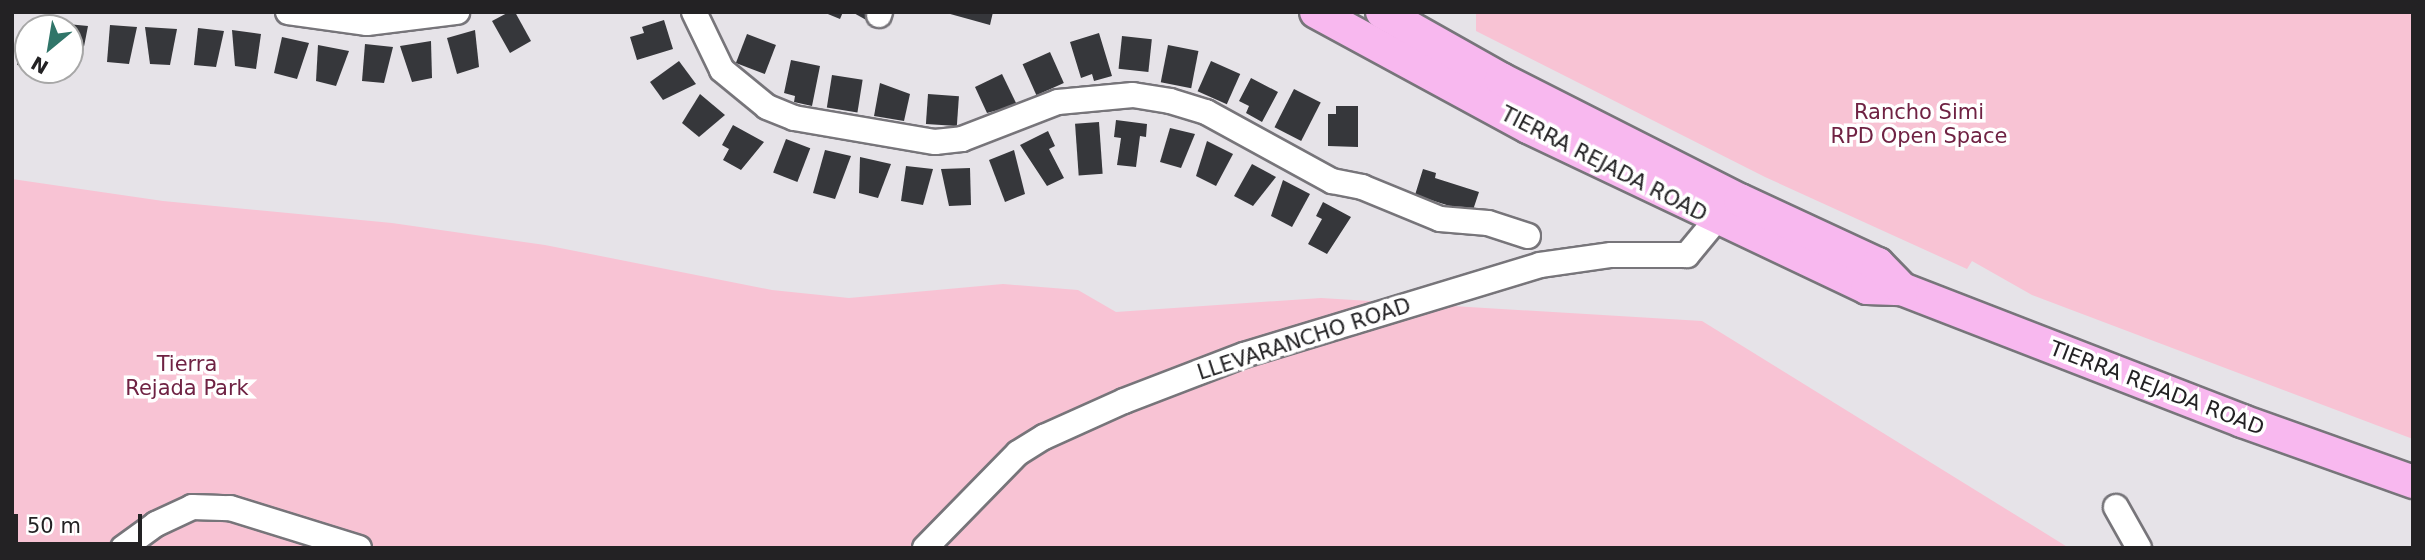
<!DOCTYPE html>
<style>
body{margin:0}
#map{position:relative;width:2425px;height:560px;overflow:hidden;background:#e6e3e8;font-family:"DejaVu Sans",sans-serif}
div>[style]{position:absolute}
.green>*{inset:0;background:#f8c3d4}
.building>*{inset:0;background:#36373b;transform-origin:0 0}
.roads{filter:drop-shadow(2px 0 #77757a) drop-shadow(-2px 0 #77757a) drop-shadow(0 2px #77757a) drop-shadow(0 -2px #77757a)}
.minor>*{height:24px;margin:-12px;padding:0 12px;transform-origin:12px;border-radius:12px;background:#fff}
.major>*{height:32px;margin:-16px;padding:0 16px;transform-origin:16px;border-radius:16px;background:#f8b8ef}
span{translate:-50% -50%;white-space:nowrap;text-align:center;line-height:1.15;-webkit-text-stroke:7px #fff;paint-order:stroke}
.park-label{font-size:21px;color:#6f2243}
.street-label{font-size:21px;color:#232224}
.frame{position:absolute;inset:0;border:14px solid #232224;pointer-events:none}
.north{position:absolute;left:14px;top:14px;width:70px;height:70px;box-sizing:border-box;background:#fff;border:2px solid #a7a7a7;border-radius:50%;rotate:210deg;font-size:19px;font-weight:700;line-height:28px;text-align:center;color:#232224}
.north::after{content:'';display:block;margin:auto;width:24px;height:32px;background:#307569;clip-path:polygon(50% 0,100% 100%,50% 72%,0 100%)}
.scale{position:absolute;left:14px;top:514px;width:128px;height:32px;box-sizing:border-box;border:4px solid #232224;border-top:0;padding-left:9px;font-size:21px;line-height:24px;white-space:nowrap;color:#232224;-webkit-text-stroke:5px #fff;paint-order:stroke}
</style>
<div id="map">
<div class="green">
<div style="clip-path:polygon(1476px 12px,2413px 12px,2413px 439px,2032px 295px,1972px 261px,1967px 269px,1765px 177px,1476px 31px)"></div>
<div style="clip-path:polygon(12px 179px,163px 201px,392px 223px,545px 245px,772px 290px,849px 298px,1003px 284px,1078px 290px,1116px 312px,1321px 298px,1702px 321px,2069px 548px,12px 548px)"></div>
</div>
<div class="building">
<div style="clip-path:polygon(509px 12px,515px 12px,531px 41px,510px 53px,492px 21px)"></div>
<div style="clip-path:polygon(823px 12px,843px 12px,840px 19px)"></div>
<div style="clip-path:polygon(852px 12px,871px 12px,868px 21px)"></div>
<div style="clip-path:polygon(943px 12px,993px 12px,990px 25px)"></div>
<div style="clip-path:polygon(664px 20px,673px 49px,637px 60px,630px 37px,644px 33px,642px 27px)"></div>
<div style="clip-path:polygon(57px 23px,88px 26px,81px 62px,70px 61px,70px 28px,57px 28px)"></div>
<div style="clip-path:polygon(110px 25px,137px 27px,129px 64px,107px 62px)"></div>
<div style="clip-path:polygon(145px 27px,177px 29px,170px 65px,150px 64px)"></div>
<div style="clip-path:polygon(22px 28px,28px 28px,28px 66px,17px 65px)"></div>
<div style="clip-path:polygon(198px 28px,224px 31px,216px 67px,194px 65px)"></div>
<div style="clip-path:polygon(232px 30px,261px 34px,256px 69px,235px 66px)"></div>
<div style="clip-path:polygon(475px 30px,479px 67px,457px 74px,447px 38px)"></div>
<div style="clip-path:polygon(1099px 33px,1112px 76px,1094px 81px,1092px 74px,1081px 78px,1070px 42px)"></div>
<div style="left:747px;top:34px;width:31px;height:31px;rotate:21deg"></div>
<div style="left:1122px;top:36px;width:30px;height:33px;rotate:6deg"></div>
<div style="clip-path:polygon(282px 37px,309px 43px,297px 79px,274px 73px)"></div>
<div style="clip-path:polygon(431px 41px,432px 78px,412px 82px,400px 46px)"></div>
<div style="clip-path:polygon(365px 44px,393px 47px,384px 83px,362px 81px)"></div>
<div style="clip-path:polygon(318px 45px,349px 51px,336px 86px,316px 81px)"></div>
<div style="left:1168px;top:45px;width:31px;height:38px;rotate:11deg"></div>
<div style="left:1050px;top:52px;width:34px;height:30px;rotate:66deg"></div>
<div style="clip-path:polygon(791px 60px,820px 66px,812px 106px,794px 102px,795px 96px,784px 93px)"></div>
<div style="clip-path:polygon(679px 61px,696px 84px,663px 100px,650px 82px)"></div>
<div style="left:1211px;top:61px;width:32px;height:33px;rotate:24deg"></div>
<div style="clip-path:polygon(1002px 74px,1017px 105px,987px 113px,975px 87px)"></div>
<div style="left:832px;top:75px;width:31px;height:33px;rotate:9deg"></div>
<div style="clip-path:polygon(1251px 78px,1278px 92px,1262px 122px,1246px 113px,1249px 106px,1239px 101px)"></div>
<div style="clip-path:polygon(880px 83px,910px 94px,904px 121px,874px 116px)"></div>
<div style="left:1294px;top:89px;width:30px;height:43px;rotate:27deg"></div>
<div style="clip-path:polygon(700px 94px,725px 115px,699px 137px,682px 123px)"></div>
<div style="left:928px;top:94px;width:31px;height:30px;rotate:4deg"></div>
<div style="clip-path:polygon(1336px 106px,1358px 106px,1358px 147px,1328px 146px,1328px 114px,1336px 114px)"></div>
<div style="clip-path:polygon(1116px 120px,1147px 124px,1146px 137px,1140px 136px,1136px 167px,1117px 165px,1121px 138px,1114px 137px)"></div>
<div style="left:1099px;top:122px;width:52px;height:24px;rotate:86deg"></div>
<div style="clip-path:polygon(733px 125px,764px 142px,741px 170px,723px 160px,729px 149px,722px 145px)"></div>
<div style="clip-path:polygon(1170px 128px,1195px 134px,1181px 168px,1160px 162px)"></div>
<div style="clip-path:polygon(1048px 131px,1055px 146px,1049px 149px,1064px 178px,1047px 186px,1020px 145px)"></div>
<div style="left:786px;top:139px;width:26px;height:36px;rotate:21deg"></div>
<div style="clip-path:polygon(1207px 141px,1233px 154px,1216px 186px,1196px 176px)"></div>
<div style="clip-path:polygon(825px 150px,851px 156px,835px 199px,813px 193px)"></div>
<div style="clip-path:polygon(1014px 150px,1025px 194px,1005px 202px,989px 160px)"></div>
<div style="clip-path:polygon(860px 157px,891px 164px,878px 198px,859px 193px)"></div>
<div style="clip-path:polygon(1252px 164px,1276px 177px,1253px 206px,1234px 196px)"></div>
<div style="clip-path:polygon(906px 166px,933px 169px,923px 205px,901px 201px)"></div>
<div style="clip-path:polygon(970px 168px,971px 205px,949px 206px,941px 169px)"></div>
<div style="clip-path:polygon(1423px 169px,1436px 173px,1435px 178px,1479px 192px,1472px 213px,1415px 195px)"></div>
<div style="clip-path:polygon(1283px 180px,1310px 194px,1292px 227px,1271px 216px)"></div>
<div style="clip-path:polygon(1323px 202px,1351px 217px,1327px 254px,1308px 244px,1322px 219px,1316px 216px)"></div>
</div>
<div class="roads">
<div class="minor">
<div style="left:288px;top:12px;width:80px;rotate:7.9deg"></div>
<div style="left:367px;top:23px;width:91px;rotate:-7deg"></div>
<div style="left:694px;top:12px;width:64px;rotate:64.2deg"></div>
<div style="left:722px;top:70px;width:58px;rotate:39.4deg"></div>
<div style="left:767px;top:107px;width:29px;rotate:22deg"></div>
<div style="left:794px;top:118px;width:143px;rotate:9.7deg"></div>
<div style="left:935px;top:142px;width:27px;rotate:-6deg"></div>
<div style="left:962px;top:139px;width:103px;rotate:-21.1deg"></div>
<div style="left:1058px;top:102px;width:75px;rotate:-5.3deg"></div>
<div style="left:1133px;top:95px;width:37px;rotate:9deg"></div>
<div style="left:1170px;top:101px;width:38px;rotate:17deg"></div>
<div style="left:1206px;top:112px;width:144px;rotate:28.7deg"></div>
<div style="left:1332px;top:181px;width:31px;rotate:11deg"></div>
<div style="left:1362px;top:187px;width:84px;rotate:22.3deg"></div>
<div style="left:1440px;top:219px;width:48px;rotate:4.8deg"></div>
<div style="left:1488px;top:223px;width:42px;rotate:18deg"></div>
<div style="left:879px;top:15px;width:3px;rotate:-72deg"></div>
<div style="left:2116px;top:507px;width:47px;rotate:60.7deg"></div>
<div style="left:123px;top:548px;width:41px;rotate:-36deg"></div>
<div style="left:156px;top:524px;width:40px;rotate:-25deg"></div>
<div style="left:192px;top:507px;width:38px;rotate:2deg"></div>
<div style="left:230px;top:508px;width:135px;rotate:17.2deg"></div>
<div style="left:925px;top:548px;width:133px;rotate:-45.6deg"></div>
<div style="left:1018px;top:453px;width:31px;rotate:-32deg"></div>
<div style="left:1044px;top:437px;width:88px;rotate:-24.2deg"></div>
<div style="left:1124px;top:401px;width:129px;rotate:-21deg"></div>
<div style="left:1244px;top:355px;width:309px;rotate:-16.9deg"></div>
<div style="left:1540px;top:265px;width:72px;rotate:-8deg"></div>
<div style="left:1611px;top:255px;width:76px"></div>
<div style="left:1687px;top:255px;width:45px;rotate:-50.4deg"></div>
</div>
<div class="major">
<div style="left:1316px;top:12px;width:241px;rotate:28.5deg"></div>
<div style="left:1528px;top:127px;width:375px;rotate:25.4deg"></div>
<div style="left:1867px;top:288px;width:35px;rotate:2deg"></div>
<div style="left:1902px;top:289px;width:365px;rotate:21.2deg"></div>
<div style="left:2242px;top:421px;width:182px;rotate:19.6deg"></div>
<div style="left:1382px;top:12px;width:137px;rotate:29.4deg"></div>
<div style="left:1501px;top:79px;width:268px;rotate:26.9deg"></div>
<div style="left:1740px;top:200px;width:152px;rotate:24.9deg"></div>
<div style="left:1878px;top:264px;width:35px;rotate:46deg"></div>
</div>
</div>
<div class="park-label">
<span style="left:1919px;top:124px">Rancho Simi<br>RPD Open Space</span>
<span style="left:187px;top:376px">Tierra<br>Rejada Park</span>
</div>
<div class="street-label">
<span style="left:1604px;top:164px;rotate:27deg">TIERRA REJADA ROAD</span>
<span style="left:1304px;top:339px;rotate:-18deg">LLEVARANCHO ROAD</span>
<span style="left:2157px;top:388px;rotate:21deg">TIERRA REJADA ROAD</span>
</div>
<div class="frame"></div>
<div class="north">N</div>
<div class="scale">50 m</div>
</div>
